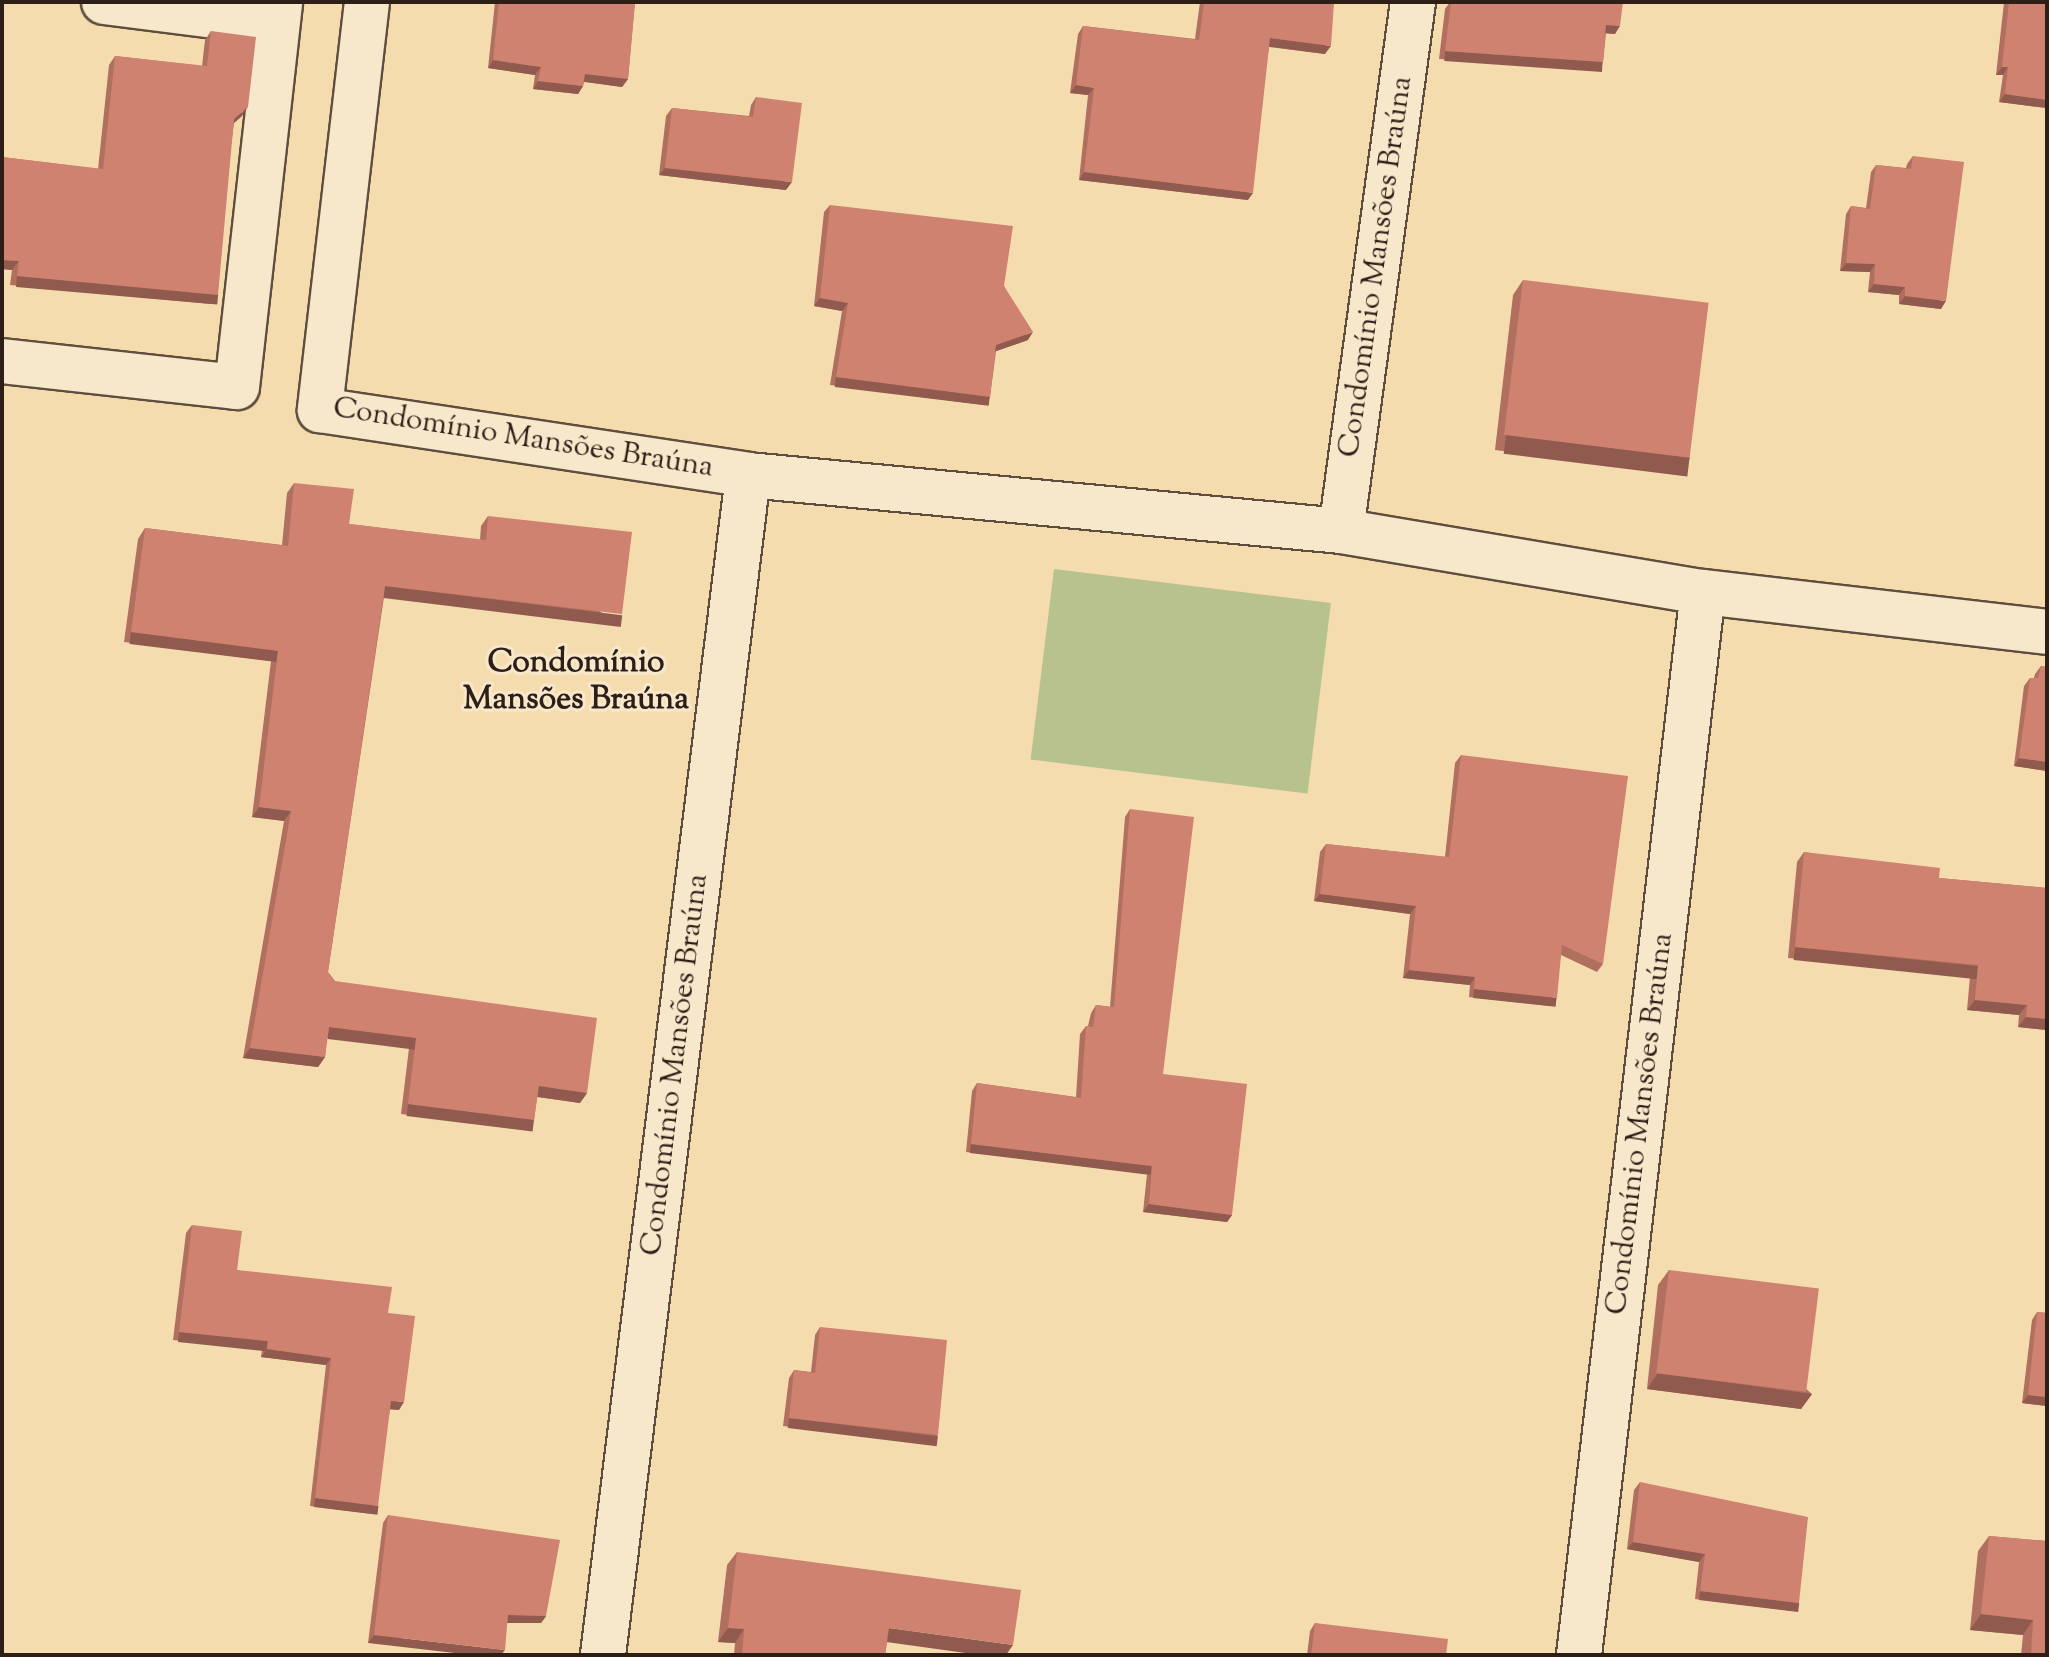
<!DOCTYPE html>
<meta charset="utf-8">
<style>
body{margin:0}
#map{position:relative;width:2049px;height:1657px;overflow:hidden;background:#f5dcaf;font-family:"Sorts Mill Goudy",serif}
div>[style]{position:absolute}
.green>*{inset:0;background:#b7c28f;transform-origin:0 0}
.roads{filter:drop-shadow(2px 0 #5f4e3e) drop-shadow(-2px 0 #5f4e3e) drop-shadow(0 2px #5f4e3e) drop-shadow(0 -2px #5f4e3e)}
.minor>*{height:44px;margin:-22px;padding:0 22px;transform-origin:22px;border-radius:22px;background:#f8e8cb}
.wall>*{inset:0;background:#b1705f}
.shaded-wall>*{inset:0;background:#905b4e;transform-origin:0 0}
.building>*{inset:0;background:#ce826f;transform-origin:0 0}
span{translate:-50% -50%;white-space:nowrap;text-align:center;line-height:1.15;-webkit-text-stroke:6px #f8e8cb;paint-order:stroke}
.street-label{font-size:30px;color:#2d1e18}
.neighbourhood-label{font-size:32px;color:#2d1e18;font-weight:700}
.frame{position:absolute;inset:0;border:4px solid #2d1e18;pointer-events:none}
</style>
<div id="map">
<div class="green">
<div style="left:1054px;top:569px;width:279px;height:192px;rotate:7deg"></div>
</div>
<div class="roads">
<div class="minor">
<div style="left:104px;top:2px;width:174px;rotate:7.2deg"></div>
<div style="left:367px;top:2px;width:411px;rotate:96.6deg"></div>
<div style="left:320px;top:410px;width:433px;rotate:8.6deg"></div>
<div style="left:748px;top:475px;width:596px;rotate:5.39deg"></div>
<div style="left:1341px;top:531px;width:367px;rotate:9.6deg"></div>
<div style="left:1703px;top:592px;width:346px;rotate:6.6deg"></div>
<div style="left:2px;top:361px;width:236px;rotate:6.3deg"></div>
<div style="left:237px;top:387px;width:387px;rotate:-83.6deg"></div>
<div style="left:1341px;top:531px;width:534px;rotate:-82.25deg"></div>
<div style="left:603px;top:1655px;width:1189px;rotate:-82.99deg"></div>
<div style="left:1579px;top:1655px;width:1070px;rotate:-83.35deg"></div>
</div>
</div>
<div class="wall">
<div style="clip-path:polygon(495px 2px,635px 2px,628px 79px,622px 87px,584px 82px,583px 86px,578px 94px,533px 89px,535px 75px,488px 68px)"></div>
<div style="clip-path:polygon(1200px 2px,1334px 2px,1325px 54px,1269px 47px,1248px 200px,1079px 180px,1088px 95px,1070px 93px,1078px 34px,1083px 26px,1195px 39px)"></div>
<div style="clip-path:polygon(1450px 2px,1489px 3px,1623px 2px,1615px 34px,1606px 33px,1603px 62px,1597px 70px,1439px 59px,1445px 9px)"></div>
<div style="clip-path:polygon(2004px 2px,2047px 2px,2047px 108px,1999px 102px,2003px 75px,1996px 75px)"></div>
<div style="clip-path:polygon(211px 31px,242px 116px,234px 123px,211px 304px,10px 285px,12px 270px,2px 269px,2px 157px,98px 169px,109px 65px,115px 56px,202px 66px,205px 40px)"></div>
<div style="clip-path:polygon(756px 97px,786px 190px,659px 175px,666px 116px,672px 108px,749px 116px,751px 105px)"></div>
<div style="clip-path:polygon(1913px 156px,1941px 309px,1899px 304px,1899px 295px,1868px 292px,1870px 272px,1840px 271px,1846px 214px,1851px 206px,1866px 208px,1871px 172px,1876px 165px,1906px 168px,1907px 164px)"></div>
<div style="clip-path:polygon(830px 205px,1004px 286px,1028px 340px,996px 351px,990px 397px,984px 405px,830px 385px,842px 311px,814px 306px,824px 212px)"></div>
<div style="clip-path:polygon(1523px 280px,1690px 458px,1679px 473px,1495px 450px,1513px 295px)"></div>
<div style="clip-path:polygon(294px 483px,349px 524px,480px 540px,481px 526px,488px 516px,615px 624px,384px 597px,328px 972px,335px 981px,587px 1093px,580px 1103px,537px 1097px,534px 1120px,527px 1130px,401px 1114px,409px 1048px,327px 1038px,325px 1057px,318px 1067px,243px 1058px,284px 821px,252px 817px,271px 661px,124px 642px,138px 539px,145px 528px,282px 545px,287px 493px)"></div>
<div style="clip-path:polygon(2041px 666px,2047px 667px,2047px 771px,2014px 766px,2024px 686px,2030px 678px,2034px 678px,2035px 674px)"></div>
<div style="clip-path:polygon(1461px 755px,1603px 964px,1597px 972px,1561px 955px,1551px 1006px,1469px 997px,1470px 985px,1403px 978px,1410px 914px,1314px 901px,1320px 852px,1326px 844px,1445px 857px,1455px 763px)"></div>
<div style="clip-path:polygon(1130px 809px,1163px 1074px,1232px 1215px,1227px 1222px,1143px 1212px,1147px 1174px,966px 1152px,972px 1091px,977px 1083px,1076px 1097px,1080px 1034px,1086px 1026px,1088px 1026px,1091px 1013px,1096px 1005px,1110px 1007px,1125px 817px)"></div>
<div style="clip-path:polygon(1804px 852px,1939px 878px,2047px 888px,2047px 1030px,2018px 1027px,2019px 1015px,1967px 1010px,1970px 976px,1788px 958px,1797px 862px)"></div>
<div style="clip-path:polygon(192px 1225px,237px 1270px,388px 1313px,399px 1410px,390px 1409px,373px 1514px,310px 1506px,326px 1365px,261px 1357px,262px 1349px,173px 1340px,186px 1233px)"></div>
<div style="clip-path:polygon(1669px 1270px,1812px 1394px,1801px 1409px,1647px 1389px,1658px 1285px)"></div>
<div style="clip-path:polygon(2037px 1312px,2047px 1313px,2047px 1406px,2022px 1403px,2032px 1320px)"></div>
<div style="clip-path:polygon(820px 1327px,938px 1435px,932px 1443px,783px 1426px,789px 1378px,794px 1370px,811px 1372px,815px 1335px)"></div>
<div style="clip-path:polygon(1640px 1482px,1799px 1603px,1793px 1611px,1695px 1599px,1699px 1562px,1627px 1549px,1634px 1490px)"></div>
<div style="clip-path:polygon(388px 1515px,546px 1616px,541px 1623px,508px 1623px,368px 1643px,383px 1523px)"></div>
<div style="clip-path:polygon(1989px 1536px,2047px 1541px,2047px 1655px,2021px 1655px,2023px 1635px,1970px 1630px,1978px 1551px)"></div>
<div style="clip-path:polygon(737px 1552px,887px 1642px,885px 1655px,734px 1655px,735px 1643px,718px 1642px,727px 1565px)"></div>
<div style="clip-path:polygon(1315px 1623px,1446px 1655px,1307px 1655px,1310px 1631px)"></div>
</div>
<div class="shaded-wall">
<div style="clip-path:polygon(1606px 25px,1620px 26px,1615px 34px,1601px 33px)"></div>
<div style="clip-path:polygon(1270px 38px,1331px 46px,1325px 54px,1265px 46px)"></div>
<div style="left:1445px;top:51px;width:158px;height:10px;rotate:4deg"></div>
<div style="clip-path:polygon(493px 60px,541px 67px,535px 75px,488px 68px)"></div>
<div style="clip-path:polygon(2002px 67px,2008px 67px,2003px 75px,1996px 75px)"></div>
<div style="clip-path:polygon(585px 74px,628px 79px,622px 87px,580px 81px)"></div>
<div style="clip-path:polygon(538px 81px,583px 86px,578px 94px,533px 89px)"></div>
<div style="clip-path:polygon(1076px 85px,1094px 88px,1088px 95px,1070px 93px)"></div>
<div style="clip-path:polygon(2005px 94px,2047px 100px,2047px 108px,1999px 102px)"></div>
<div style="clip-path:polygon(248px 107px,242px 116px,228px 128px,234px 119px)"></div>
<div style="clip-path:polygon(665px 168px,792px 182px,786px 190px,659px 175px)"></div>
<div style="clip-path:polygon(1084px 172px,1253px 193px,1248px 200px,1079px 180px)"></div>
<div style="clip-path:polygon(2px 260px,19px 261px,12px 270px,2px 269px)"></div>
<div style="clip-path:polygon(1846px 263px,1875px 264px,1870px 272px,1840px 271px)"></div>
<div style="left:17px;top:276px;width:202px;height:11px;rotate:5deg"></div>
<div style="clip-path:polygon(1874px 284px,1905px 287px,1899px 295px,1868px 292px)"></div>
<div style="clip-path:polygon(1905px 296px,1946px 301px,1941px 309px,1899px 304px)"></div>
<div style="clip-path:polygon(820px 298px,848px 303px,842px 311px,814px 306px)"></div>
<div style="clip-path:polygon(1033px 332px,1028px 340px,991px 353px,996px 345px)"></div>
<div style="left:836px;top:377px;width:155px;height:10px;rotate:7deg"></div>
<div style="left:1506px;top:435px;width:185px;height:19px;rotate:7deg"></div>
<div style="left:385px;top:586px;width:239px;height:12px;rotate:7deg"></div>
<div style="left:131px;top:632px;width:148px;height:12px;rotate:7deg"></div>
<div style="clip-path:polygon(2019px 758px,2047px 762px,2047px 771px,2014px 766px)"></div>
<div style="clip-path:polygon(259px 807px,291px 811px,284px 821px,252px 817px)"></div>
<div style="clip-path:polygon(1320px 894px,1416px 906px,1410px 914px,1314px 901px)"></div>
<div style="left:1795px;top:947px;width:184px;height:13px;rotate:6deg"></div>
<div style="clip-path:polygon(1409px 970px,1475px 977px,1470px 985px,1403px 978px)"></div>
<div style="left:1474px;top:989px;width:83px;height:9px;rotate:6deg"></div>
<div style="clip-path:polygon(1975px 1000px,2027px 1005px,2019px 1015px,1967px 1010px)"></div>
<div style="clip-path:polygon(2026px 1017px,2047px 1019px,2047px 1030px,2018px 1027px)"></div>
<div style="left:329px;top:1027px;width:88px;height:12px;rotate:7deg"></div>
<div style="clip-path:polygon(250px 1048px,325px 1057px,318px 1067px,243px 1058px)"></div>
<div style="clip-path:polygon(539px 1086px,587px 1093px,580px 1103px,532px 1096px)"></div>
<div style="left:408px;top:1104px;width:127px;height:12px;rotate:7deg"></div>
<div style="left:971px;top:1144px;width:182px;height:9px;rotate:7deg"></div>
<div style="clip-path:polygon(1149px 1204px,1232px 1215px,1227px 1222px,1143px 1212px)"></div>
<div style="left:179px;top:1332px;width:89px;height:10px;rotate:6deg"></div>
<div style="clip-path:polygon(267px 1349px,331px 1358px,326px 1365px,261px 1357px)"></div>
<div style="clip-path:polygon(1658px 1373px,1812px 1394px,1801px 1409px,1647px 1389px)"></div>
<div style="clip-path:polygon(2028px 1395px,2047px 1397px,2047px 1406px,2022px 1403px)"></div>
<div style="clip-path:polygon(391px 1401px,404px 1402px,399px 1410px,386px 1409px)"></div>
<div style="left:789px;top:1418px;width:150px;height:10px;rotate:7deg"></div>
<div style="left:315px;top:1498px;width:64px;height:9px;rotate:7deg"></div>
<div style="clip-path:polygon(1633px 1542px,1705px 1554px,1699px 1562px,1627px 1549px)"></div>
<div style="left:1700px;top:1591px;width:100px;height:9px;rotate:7deg"></div>
<div style="clip-path:polygon(1981px 1614px,2033px 1620px,2023px 1635px,1970px 1630px)"></div>
<div style="clip-path:polygon(508px 1615px,546px 1616px,541px 1623px,503px 1623px)"></div>
<div style="clip-path:polygon(728px 1628px,744px 1629px,735px 1643px,718px 1642px)"></div>
<div style="clip-path:polygon(889px 1628px,1013px 1645px,1006px 1655px,980px 1655px,879px 1641px)"></div>
<div style="clip-path:polygon(374px 1635px,505px 1650px,501px 1655px,472px 1655px,368px 1643px)"></div>
</div>
<div class="building">
<div style="clip-path:polygon(499px 2px,635px 2px,628px 79px,585px 74px,583px 86px,538px 81px,541px 67px,493px 60px)"></div>
<div style="clip-path:polygon(1204px 2px,1334px 2px,1331px 46px,1270px 38px,1253px 193px,1084px 172px,1094px 88px,1076px 85px,1083px 26px,1199px 40px)"></div>
<div style="clip-path:polygon(1451px 2px,1494px 3px,1623px 2px,1620px 26px,1606px 25px,1603px 62px,1445px 51px)"></div>
<div style="clip-path:polygon(2009px 2px,2047px 2px,2047px 100px,2005px 94px,2008px 67px,2002px 67px)"></div>
<div style="clip-path:polygon(211px 31px,256px 37px,248px 107px,234px 119px,218px 295px,17px 276px,19px 261px,2px 260px,2px 157px,103px 169px,115px 56px,207px 66px)"></div>
<div style="clip-path:polygon(756px 97px,802px 103px,792px 182px,665px 168px,672px 108px,753px 117px)"></div>
<div style="clip-path:polygon(1913px 156px,1964px 162px,1946px 301px,1905px 296px,1905px 287px,1874px 284px,1875px 264px,1846px 263px,1851px 206px,1870px 209px,1876px 165px,1911px 169px)"></div>
<div style="clip-path:polygon(830px 205px,1013px 226px,1004px 286px,1033px 332px,996px 345px,990px 397px,836px 377px,848px 303px,820px 298px)"></div>
<div style="left:1523px;top:280px;width:187px;height:156px;rotate:7deg"></div>
<div style="clip-path:polygon(294px 483px,354px 489px,349px 524px,486px 540px,488px 516px,632px 532px,622px 614px,385px 586px,328px 972px,335px 981px,597px 1018px,587px 1093px,539px 1086px,534px 1120px,408px 1104px,416px 1038px,329px 1027px,325px 1057px,250px 1048px,291px 811px,259px 807px,278px 651px,131px 632px,145px 528px,288px 546px)"></div>
<div style="clip-path:polygon(2041px 666px,2047px 667px,2047px 762px,2019px 758px,2030px 678px,2038px 678px)"></div>
<div style="clip-path:polygon(1461px 755px,1628px 776px,1603px 964px,1562px 945px,1557px 998px,1474px 989px,1475px 977px,1409px 970px,1416px 906px,1320px 894px,1326px 844px,1449px 857px)"></div>
<div style="clip-path:polygon(1130px 809px,1194px 817px,1163px 1074px,1247px 1084px,1232px 1215px,1149px 1204px,1152px 1166px,971px 1144px,977px 1083px,1081px 1098px,1086px 1026px,1093px 1027px,1096px 1005px,1114px 1007px)"></div>
<div style="clip-path:polygon(1804px 852px,1940px 868px,1939px 878px,2047px 888px,2047px 1019px,2026px 1017px,2027px 1005px,1975px 1000px,1978px 965px,1795px 947px)"></div>
<div style="clip-path:polygon(192px 1225px,242px 1231px,237px 1270px,392px 1287px,388px 1313px,415px 1316px,404px 1402px,391px 1401px,378px 1506px,315px 1498px,331px 1358px,267px 1349px,268px 1341px,179px 1332px)"></div>
<div style="left:1669px;top:1270px;width:151px;height:104px;rotate:7deg"></div>
<div style="clip-path:polygon(2037px 1312px,2047px 1313px,2047px 1397px,2028px 1395px)"></div>
<div style="clip-path:polygon(820px 1327px,947px 1340px,938px 1435px,789px 1418px,794px 1370px,815px 1373px)"></div>
<div style="clip-path:polygon(1640px 1482px,1808px 1517px,1799px 1603px,1700px 1591px,1705px 1554px,1633px 1542px)"></div>
<div style="clip-path:polygon(388px 1515px,560px 1540px,546px 1616px,508px 1615px,505px 1650px,374px 1635px)"></div>
<div style="clip-path:polygon(1989px 1536px,2047px 1541px,2047px 1655px,2031px 1655px,2033px 1620px,1981px 1614px)"></div>
<div style="clip-path:polygon(737px 1552px,1021px 1590px,1013px 1645px,889px 1628px,885px 1655px,742px 1655px,744px 1629px,728px 1628px)"></div>
<div style="clip-path:polygon(1315px 1623px,1448px 1639px,1446px 1655px,1311px 1655px)"></div>
</div>
<div class="street-label">
<span style="left:1377px;top:267px;rotate:-82deg">Condomínio Mansões Braúna</span>
<span style="left:523px;top:439px;rotate:9deg">Condomínio Mansões Braúna</span>
<span style="left:676px;top:1065px;rotate:-83deg">Condomínio Mansões Braúna</span>
<span style="left:1641px;top:1124px;rotate:-83deg">Condomínio Mansões Braúna</span>
</div>
<div class="neighbourhood-label">
<span style="left:576px;top:682px">Condomínio<br>Mansões Braúna</span>
</div>
<div class="frame"></div>
</div>
